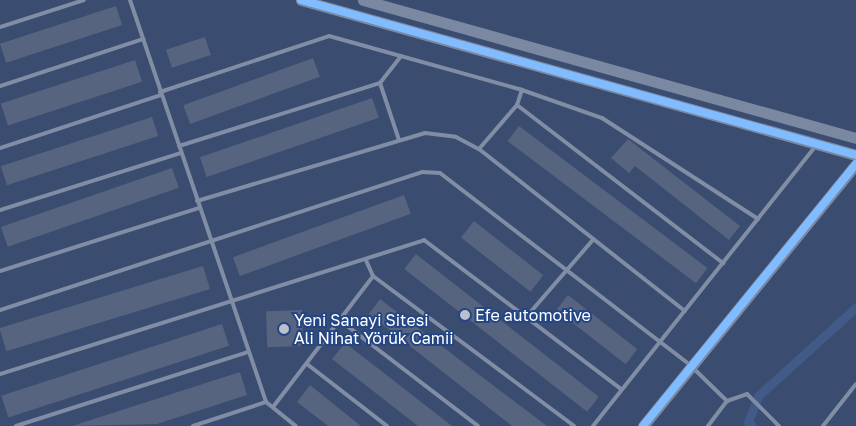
<!DOCTYPE html>
<meta charset="utf-8">
<style>
body{margin:0}
#map{position:relative;width:856px;height:426px;overflow:hidden;background:#3a4c6f;font-family:"Golos Text",sans-serif}
div>[style]{position:absolute}
.canal>*{height:9px;margin:-4.5px;padding:0 4.5px;transform-origin:4.5px;border-radius:4.5px;background:#425a87}
.building>*{inset:0;background:#566480;transform-origin:0 0}
.lane>*{height:4px;margin:-2px;padding:0 2px;transform-origin:2px;border-radius:2px;background:#818da5}
.secondary>*{height:11px;margin:-5.5px;padding:0 5.5px;transform-origin:5.5px;border-radius:5.5px;background:#7b88a1}
.cycleway>*{height:8px;margin:-4px;padding:0 4px;transform-origin:4px;border-radius:4px;background:#80bcff}
.dots>*{width:14px;height:14px;translate:-50% -50%;box-sizing:border-box;border:2px solid #244685;border-radius:50%}
span{translate:-50% -50%;white-space:nowrap;text-align:center;line-height:1.15;-webkit-text-stroke:4px #244685;paint-order:stroke}
.poi-label{font-size:16px;color:#fff}
.left{translate:0 -50%;text-align:left}
</style>
<div id="map">
<div class="canal">
<div style="left:752px;top:426px;width:6px;rotate:-135deg"></div>
<div style="left:748px;top:422px;width:28px;rotate:-69deg"></div>
<div style="left:758px;top:396px;width:132px;rotate:-42.2deg"></div>
</div>
<div class="building">
<div style="left:116px;top:6px;width:20px;height:122px;rotate:72deg"></div>
<div style="left:205px;top:37px;width:19px;height:41px;rotate:72deg"></div>
<div style="left:313px;top:58px;width:20px;height:138px;rotate:70deg"></div>
<div style="left:135px;top:60px;width:23px;height:141px;rotate:72deg"></div>
<div style="left:372px;top:98px;width:21px;height:182px;rotate:71deg"></div>
<div style="left:152px;top:117px;width:20px;height:159px;rotate:72deg"></div>
<div style="left:519px;top:126px;width:236px;height:19px;rotate:37deg"></div>
<div style="clip-path:polygon(628px 139px,740px 226px,729px 240px,635px 166px,629px 173px,611px 158px)"></div>
<div style="left:172px;top:168px;width:21px;height:181px;rotate:71deg"></div>
<div style="left:404px;top:195px;width:20px;height:182px;rotate:70deg"></div>
<div style="left:474px;top:221px;width:88px;height:21px;rotate:38deg"></div>
<div style="left:416px;top:254px;width:232px;height:19px;rotate:38deg"></div>
<div style="left:203px;top:266px;width:24px;height:213px;rotate:73deg"></div>
<div style="left:568px;top:295px;width:88px;height:19px;rotate:38deg"></div>
<div style="clip-path:polygon(380px 299px,494px 386px,547px 426px,512px 426px,369px 314px)"></div>
<div style="left:302px;top:310px;width:36px;height:36px;rotate:88deg"></div>
<div style="left:222px;top:324px;width:23px;height:232px;rotate:72deg"></div>
<div style="clip-path:polygon(345px 343px,384px 373px,452px 426px,418px 426px,332px 359px)"></div>
<div style="clip-path:polygon(240px 372px,247px 395px,157px 424px,72px 426px)"></div>
<div style="clip-path:polygon(310px 385px,346px 414px,361px 426px,328px 426px,297px 402px)"></div>
</div>
<div class="lane">
<div style="left:130px;top:0;width:424px;rotate:71.3deg"></div>
<div style="left:266px;top:402px;width:38px;rotate:39deg"></div>
<div style="left:0;top:27px;width:88px;rotate:-17.8deg"></div>
<div style="left:380px;top:83px;width:60px;rotate:71.6deg"></div>
<div style="left:0;top:86px;width:151px;rotate:-18.2deg"></div>
<div style="left:160px;top:92px;width:178px;rotate:-18.3deg"></div>
<div style="left:329px;top:36px;width:200px;rotate:15.6deg"></div>
<div style="left:522px;top:90px;width:85px;rotate:19.3deg"></div>
<div style="left:602px;top:118px;width:186px;rotate:32.9deg"></div>
<div style="left:517px;top:105px;width:260px;rotate:37.5deg"></div>
<div style="left:179px;top:146px;width:211px;rotate:-17.4deg"></div>
<div style="left:380px;top:83px;width:34px;rotate:-52deg"></div>
<div style="left:0;top:148px;width:169px;rotate:-18.2deg"></div>
<div style="left:479px;top:149px;width:58px;rotate:-49.2deg"></div>
<div style="left:517px;top:105px;width:16px;rotate:-72deg"></div>
<div style="left:197px;top:201px;width:238px;rotate:-16.6deg"></div>
<div style="left:425px;top:133px;width:31px;rotate:7deg"></div>
<div style="left:456px;top:137px;width:26px;rotate:28deg"></div>
<div style="left:479px;top:149px;width:262px;rotate:38.2deg"></div>
<div style="left:0;top:210px;width:190px;rotate:-17.5deg"></div>
<div style="left:0;top:271px;width:209px;rotate:-17.6deg"></div>
<div style="left:373px;top:276px;width:251px;rotate:36.7deg"></div>
<div style="left:0;top:310px;width:444px;rotate:-18.1deg"></div>
<div style="left:422px;top:172px;width:18px;rotate:3deg"></div>
<div style="left:440px;top:173px;width:315px;rotate:37.5deg"></div>
<div style="left:690px;top:365px;width:52px;rotate:44.2deg"></div>
<div style="left:527px;top:316px;width:99px;rotate:-49.1deg"></div>
<div style="left:342px;top:322px;width:171px;rotate:37.4deg"></div>
<div style="left:307px;top:364px;width:101px;rotate:37.8deg"></div>
<div style="left:0;top:374px;width:445px;rotate:-17.5deg"></div>
<div style="left:424px;top:240px;width:248px;rotate:37.1deg"></div>
<div style="left:273px;top:407px;width:165px;rotate:-52.6deg"></div>
<div style="left:373px;top:276px;width:17px;rotate:-114deg"></div>
<div style="left:16px;top:426px;width:244px;rotate:-17.7deg"></div>
<div style="left:193px;top:426px;width:77px;rotate:-18.2deg"></div>
<div style="left:593px;top:426px;width:358px;rotate:-51.5deg"></div>
<div style="left:708px;top:426px;width:31px;rotate:-53deg"></div>
<div style="left:727px;top:401px;width:21px;rotate:-19deg"></div>
<div style="left:747px;top:394px;width:45px;rotate:45deg"></div>
<div style="left:823px;top:426px;width:53px;rotate:-51.8deg"></div>
</div>
<div class="secondary">
<div style="left:301px;top:0;width:576px;rotate:15.6deg"></div>
<div style="left:363px;top:0;width:512px;rotate:15.64deg"></div>
<div style="left:643px;top:426px;width:338px;rotate:-50.9deg"></div>
</div>
<div class="cycleway">
<div style="left:301px;top:0;width:576px;rotate:15.6deg"></div>
<div style="left:643px;top:426px;width:338px;rotate:-50.9deg"></div>
</div>
<div class="dots">
<div style="left:465px;top:315px;background:#bac0cd"></div>
<div style="left:284px;top:329px;background:#bac0cd"></div>
</div>
<div class="poi-label">
<span class="left" style="left:475px;top:315px">Efe automotive</span>
<span class="left" style="left:294px;top:329px">Yeni Sanayi Sitesi<br>Ali Nihat Yörük Camii</span>
</div>
</div>
